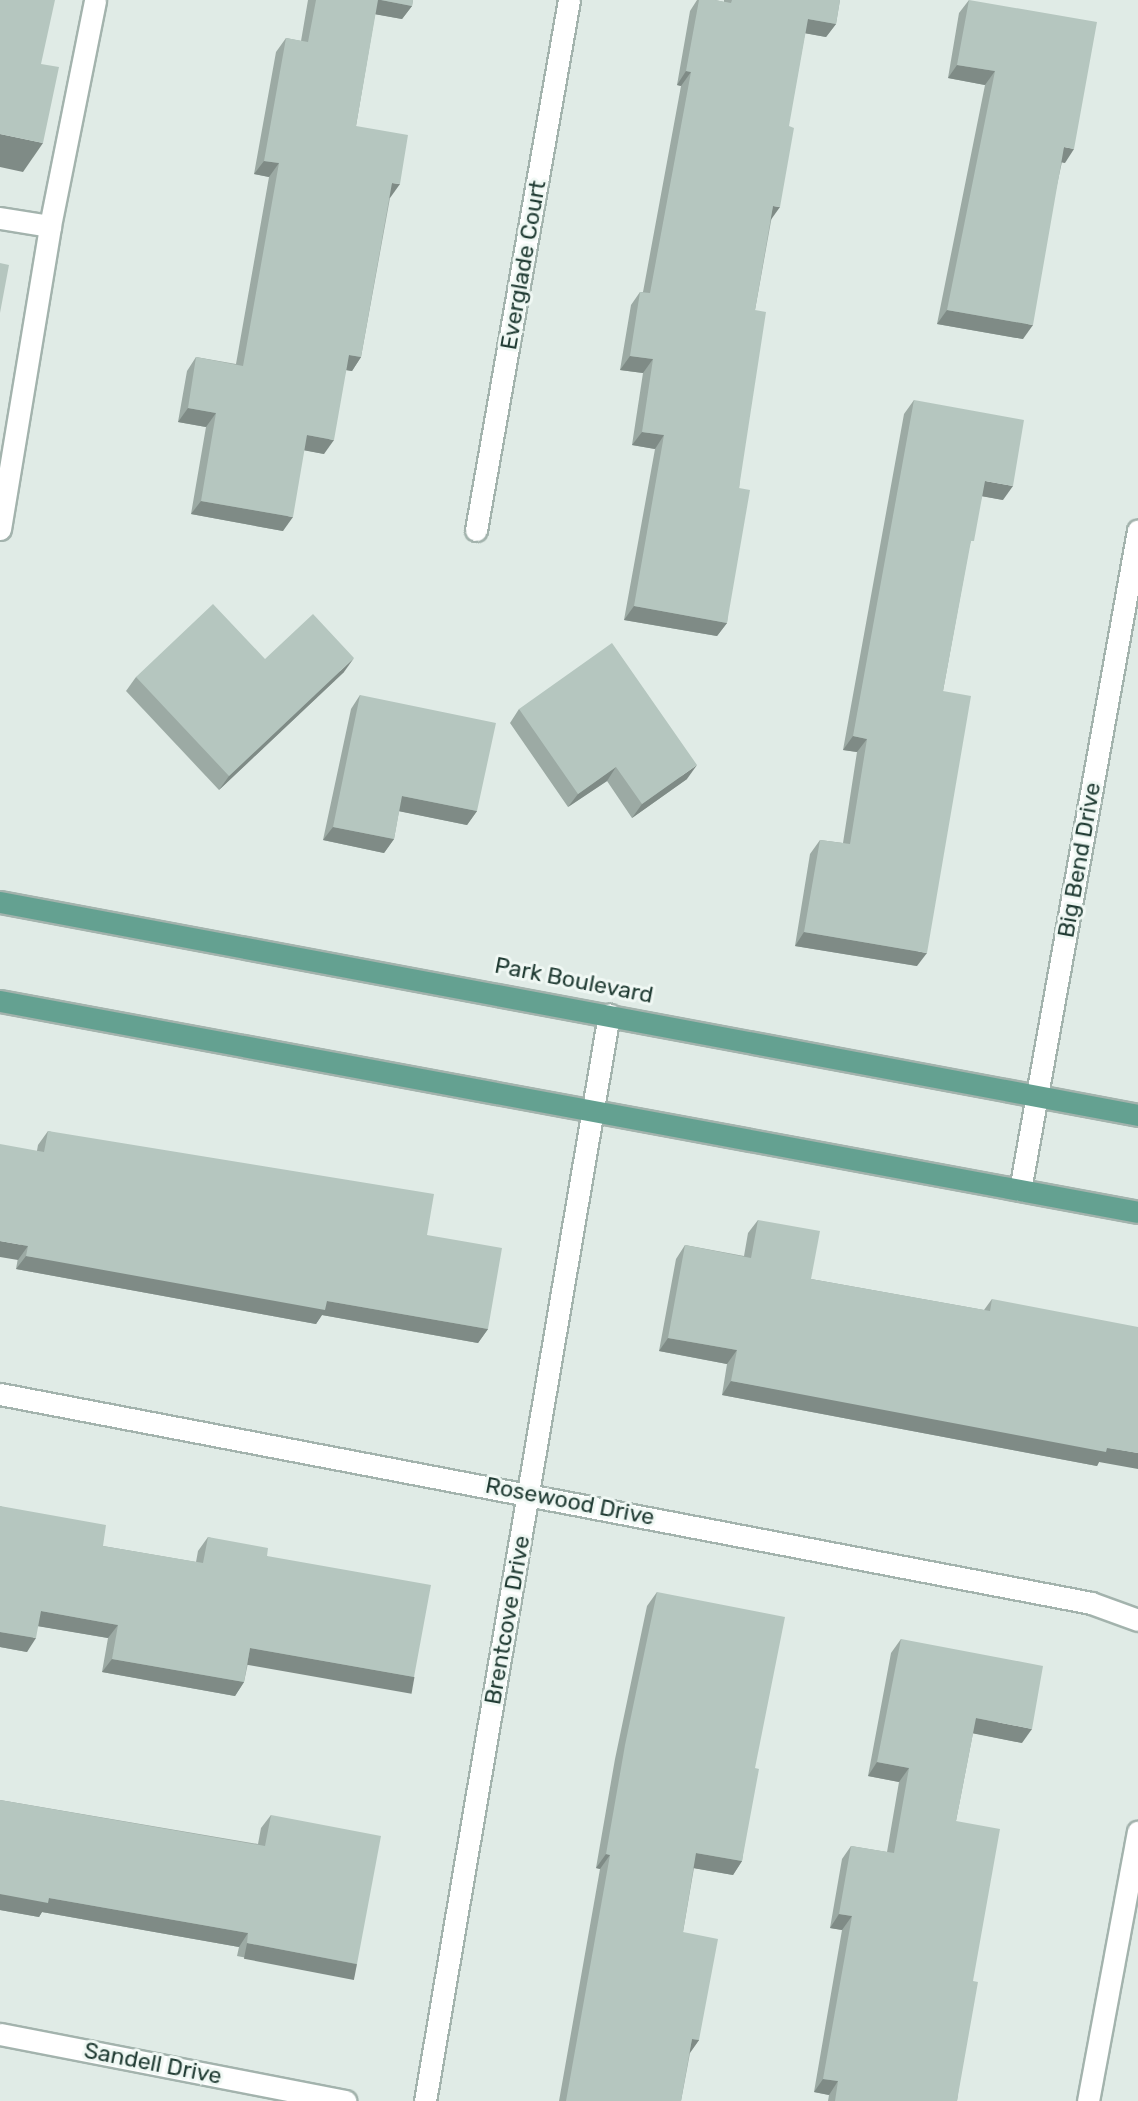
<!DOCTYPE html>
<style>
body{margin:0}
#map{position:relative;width:1138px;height:2101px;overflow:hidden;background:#e0ebe6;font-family:Rubik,sans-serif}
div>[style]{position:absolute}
.roads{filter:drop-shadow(2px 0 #a3b3ad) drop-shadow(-2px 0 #a3b3ad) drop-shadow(0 2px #a3b3ad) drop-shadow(0 -2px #a3b3ad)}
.minor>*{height:21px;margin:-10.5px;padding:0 10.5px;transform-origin:10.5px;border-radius:10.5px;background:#fff}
.major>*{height:21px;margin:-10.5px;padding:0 10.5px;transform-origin:10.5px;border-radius:10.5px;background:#64a191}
.wall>*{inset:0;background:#9caaa4}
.shaded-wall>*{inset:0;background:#7f8b86;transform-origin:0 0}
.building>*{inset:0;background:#b5c6bf}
span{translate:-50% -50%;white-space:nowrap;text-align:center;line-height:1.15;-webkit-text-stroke:6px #f0f8f4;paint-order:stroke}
.street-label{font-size:23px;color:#213c34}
</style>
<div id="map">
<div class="roads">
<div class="minor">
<div style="left:0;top:218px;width:51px;rotate:9.1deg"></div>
<div style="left:0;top:529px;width:307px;rotate:-80.6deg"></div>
<div style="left:50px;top:226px;width:230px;rotate:-78.7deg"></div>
<div style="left:476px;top:530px;width:538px;rotate:-80.05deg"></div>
<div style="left:1020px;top:1190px;width:670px;rotate:-79.86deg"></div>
<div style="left:0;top:1394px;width:1111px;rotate:10.84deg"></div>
<div style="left:1091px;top:1603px;width:50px;rotate:19.9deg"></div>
<div style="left:0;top:2034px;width:352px;rotate:11deg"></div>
<div style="left:425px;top:2101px;width:1102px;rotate:-80.39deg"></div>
<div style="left:1088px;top:2101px;width:274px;rotate:-79.5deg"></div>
</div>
<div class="major">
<div style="left:0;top:902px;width:1158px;rotate:10.6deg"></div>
<div style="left:0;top:1001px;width:1157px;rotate:10.5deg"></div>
</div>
</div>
<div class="wall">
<div style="clip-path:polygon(308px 0,413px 0,412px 6px,402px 19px,375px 14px,356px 126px,390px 198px,361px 357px,352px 371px,346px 370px,324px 454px,304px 450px,283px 531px,191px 514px,206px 427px,178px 422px,187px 371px,196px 357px,236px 364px,269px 177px,254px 174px,276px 52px,286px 38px,301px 41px)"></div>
<div style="clip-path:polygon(697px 0,715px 0,724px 2px,724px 0,840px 0,836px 24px,826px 37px,805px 33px,755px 310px,727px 623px,717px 636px,624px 620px,655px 449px,632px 445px,643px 373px,620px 370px,631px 305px,640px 292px,643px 292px,681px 86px,677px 85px,690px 11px)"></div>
<div style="clip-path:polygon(969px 0,1065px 163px,1062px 162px,1023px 339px,937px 324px,985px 85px,948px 78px,959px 13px)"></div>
<div style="clip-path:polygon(914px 400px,1003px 500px,982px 496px,969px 548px,943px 691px,917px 966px,795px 946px,810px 854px,820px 840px,843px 843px,857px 752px,843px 750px,904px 414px)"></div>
<div style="clip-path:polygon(265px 659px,344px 672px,219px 790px,126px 691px,136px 677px)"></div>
<div style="clip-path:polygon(360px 695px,477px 811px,467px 825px,399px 811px,394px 839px,384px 853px,323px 840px,351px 709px)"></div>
<div style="clip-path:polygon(519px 709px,687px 779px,632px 818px,607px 781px,568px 807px,510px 723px)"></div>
<div style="clip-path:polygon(48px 1131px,427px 1235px,488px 1329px,478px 1343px,322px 1315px,316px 1324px,16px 1269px,38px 1145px)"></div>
<div style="clip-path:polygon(758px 1220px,811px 1279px,984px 1310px,992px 1299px,1099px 1462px,1097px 1466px,722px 1395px,727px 1364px,659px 1351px,676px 1259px,685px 1245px,744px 1256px,748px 1233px)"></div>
<div style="clip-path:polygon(0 1506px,103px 1546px,196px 1562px,198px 1551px,208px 1537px,267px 1556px,414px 1677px,405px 1691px,248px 1663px,244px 1682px,235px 1696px,102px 1672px,108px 1638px,38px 1626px,27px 1652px,0 1647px)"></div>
<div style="clip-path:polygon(657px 1592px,755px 1768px,742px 1861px,733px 1875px,694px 1868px,683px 1932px,699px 2040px,690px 2053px,681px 2101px,559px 2101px,600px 1869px,596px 1868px,615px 1759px,647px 1606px)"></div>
<div style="clip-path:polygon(901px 1639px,1022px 1743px,973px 1733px,956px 1821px,973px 1981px,957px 2101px,828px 2101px,829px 2095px,814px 2092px,842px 1930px,830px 1928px,842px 1859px,851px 1846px,887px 1852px,899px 1782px,868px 1776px,891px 1653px)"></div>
<div style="clip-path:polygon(0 1800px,258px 1844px,261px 1828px,271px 1815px,357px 1964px,347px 1977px,237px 1956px,239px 1947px,42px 1912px,39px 1917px,0 1910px)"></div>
</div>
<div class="shaded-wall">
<div style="clip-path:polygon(377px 0,381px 0,412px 6px,402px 19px,368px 13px)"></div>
<div style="clip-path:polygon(808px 19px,836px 24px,826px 37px,798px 32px)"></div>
<div style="clip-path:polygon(957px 65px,995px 71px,985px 85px,948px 78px)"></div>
<div style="clip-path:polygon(686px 71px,691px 72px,681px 86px,677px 85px)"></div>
<div style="clip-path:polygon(0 134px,43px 143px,23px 172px,0 167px)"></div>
<div style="clip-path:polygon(1064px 147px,1074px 149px,1065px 163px,1055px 161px)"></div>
<div style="clip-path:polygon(264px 161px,279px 163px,269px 177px,254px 174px)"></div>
<div style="clip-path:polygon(392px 183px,400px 184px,390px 198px,382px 197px)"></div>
<div style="clip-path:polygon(773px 206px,780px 207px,770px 221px)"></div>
<div style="clip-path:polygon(947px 310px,1033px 325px,1023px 339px,937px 324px)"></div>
<div style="clip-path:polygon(349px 355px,361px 357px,352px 371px,339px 369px)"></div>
<div style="clip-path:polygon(630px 356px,653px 359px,643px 373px,620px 370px)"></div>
<div style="clip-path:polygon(188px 408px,216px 413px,206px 427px,178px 422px)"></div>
<div style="clip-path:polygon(642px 432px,664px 435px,655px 449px,632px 445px)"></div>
<div style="clip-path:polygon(307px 435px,334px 440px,324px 454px,297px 449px)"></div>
<div style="clip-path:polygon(985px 481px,1013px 486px,1003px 500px,975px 495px)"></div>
<div style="clip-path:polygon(201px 501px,293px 517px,283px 531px,191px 514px)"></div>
<div style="clip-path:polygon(634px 606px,727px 623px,717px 636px,624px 620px)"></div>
<div style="clip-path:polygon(354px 658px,344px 672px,219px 790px,229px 776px)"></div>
<div style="clip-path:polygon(853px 736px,867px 739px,857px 752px,843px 750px)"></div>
<div style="clip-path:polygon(697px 765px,687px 779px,632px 818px,642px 804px)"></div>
<div style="clip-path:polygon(616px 767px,607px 781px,568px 807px,578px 794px)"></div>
<div style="clip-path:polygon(402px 796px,477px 811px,467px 825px,393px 810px)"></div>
<div style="clip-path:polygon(333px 827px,394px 839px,384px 853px,323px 840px)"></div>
<div style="clip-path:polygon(804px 932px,927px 953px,917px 966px,795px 946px)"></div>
<div style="clip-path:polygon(0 1241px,28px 1246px,18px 1260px,0 1257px)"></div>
<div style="clip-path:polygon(26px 1256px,327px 1301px,488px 1329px,478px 1343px,322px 1315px,316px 1324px,16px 1269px)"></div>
<div style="clip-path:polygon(668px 1338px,737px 1350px,727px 1364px,659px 1351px)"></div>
<div style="clip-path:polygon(731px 1381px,1138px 1453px,1138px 1469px,1099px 1462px,1097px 1466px,722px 1395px)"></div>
<div style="clip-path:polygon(41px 1611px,118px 1625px,108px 1638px,31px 1625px)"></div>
<div style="clip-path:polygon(0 1632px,36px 1638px,27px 1652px,0 1647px)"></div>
<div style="left:250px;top:1648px;width:167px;height:17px;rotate:10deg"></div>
<div style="clip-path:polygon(112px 1659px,244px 1682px,235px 1696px,102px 1672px)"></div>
<div style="clip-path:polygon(976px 1718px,1032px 1729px,1022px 1743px,966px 1732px)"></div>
<div style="clip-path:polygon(877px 1762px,909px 1768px,899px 1782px,868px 1776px)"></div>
<div style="clip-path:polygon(696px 1853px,742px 1861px,733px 1875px,687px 1867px)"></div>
<div style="clip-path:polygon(606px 1854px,610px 1855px,600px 1869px,596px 1868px)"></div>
<div style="clip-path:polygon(0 1894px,49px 1898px,248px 1933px,239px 1947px,42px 1912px,39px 1917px,0 1910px)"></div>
<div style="clip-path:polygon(839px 1914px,852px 1916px,842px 1930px,830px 1928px)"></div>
<div style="left:247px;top:1943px;width:112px;height:16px;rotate:11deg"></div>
<div style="clip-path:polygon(692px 2039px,699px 2040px,689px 2054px)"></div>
<div style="clip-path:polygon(823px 2079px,838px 2081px,829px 2095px,814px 2092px)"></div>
</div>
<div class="building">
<div style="clip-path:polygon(0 0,55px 0,41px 64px,59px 67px,43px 143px,0 134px)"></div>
<div style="clip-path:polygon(316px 0,378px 0,356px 126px,408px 135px,400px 184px,392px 183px,361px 357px,349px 355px,334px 440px,307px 435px,293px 517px,201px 501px,216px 413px,188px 408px,196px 357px,243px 366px,279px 163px,264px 161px,286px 38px,308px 42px)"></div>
<div style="clip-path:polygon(381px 0,413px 0,412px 6px)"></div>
<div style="clip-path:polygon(699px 0,715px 0,731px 3px,732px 0,840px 0,836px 24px,808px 19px,789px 126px,794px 128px,780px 207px,773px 206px,755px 310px,766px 312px,739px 488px,750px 490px,727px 623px,634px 606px,664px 435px,642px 432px,653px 359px,630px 356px,640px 292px,650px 293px,691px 72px,686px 71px)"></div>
<div style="clip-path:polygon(969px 0,1097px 22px,1074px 149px,1064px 147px,1033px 325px,947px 310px,995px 71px,957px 65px)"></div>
<div style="clip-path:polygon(0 263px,9px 265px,0 313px)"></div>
<div style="clip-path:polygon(914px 400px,1024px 420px,1013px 486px,985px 481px,974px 541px,971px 541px,943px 691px,971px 696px,927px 953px,804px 932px,820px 840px,850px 844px,867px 739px,853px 736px)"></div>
<div style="clip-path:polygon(213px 604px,265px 659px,313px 614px,354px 658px,229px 776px,136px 677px)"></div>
<div style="clip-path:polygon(612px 643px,697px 765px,642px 804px,616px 767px,578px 794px,519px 709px)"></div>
<div style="clip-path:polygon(360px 695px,496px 723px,477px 811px,402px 796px,394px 839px,333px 827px)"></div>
<div style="clip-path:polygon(48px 1131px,434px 1194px,427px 1235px,502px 1248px,488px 1329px,327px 1301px,325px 1310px,26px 1256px,28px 1246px,0 1241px,0 1144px,44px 1152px)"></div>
<div style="clip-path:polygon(758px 1220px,820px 1231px,811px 1279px,990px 1311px,992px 1299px,1138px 1327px,1138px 1453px,1107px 1448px,1106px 1452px,731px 1381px,737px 1350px,668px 1338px,685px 1245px,751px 1258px)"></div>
<div style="clip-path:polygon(0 1506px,106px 1525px,103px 1546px,203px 1563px,208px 1537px,268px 1548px,267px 1556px,431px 1585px,414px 1677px,250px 1648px,244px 1682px,112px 1659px,118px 1625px,41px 1611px,36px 1638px,0 1632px)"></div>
<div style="clip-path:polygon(657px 1592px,785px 1617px,755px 1768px,759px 1769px,742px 1861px,696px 1853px,683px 1932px,718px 1939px,699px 2040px,692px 2039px,681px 2101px,566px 2101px,610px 1855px,606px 1854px,625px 1745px)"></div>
<div style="clip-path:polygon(901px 1639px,1043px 1666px,1032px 1729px,976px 1718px,956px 1821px,1000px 1829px,973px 1981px,978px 1982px,957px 2101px,835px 2101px,838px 2081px,823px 2079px,852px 1916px,839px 1914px,851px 1846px,894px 1853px,909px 1768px,877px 1762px)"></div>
<div style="clip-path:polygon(0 1800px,265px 1846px,271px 1815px,381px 1836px,357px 1964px,247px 1943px,248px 1933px,49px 1898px,48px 1903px,0 1894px)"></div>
</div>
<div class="street-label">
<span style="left:523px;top:265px;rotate:-80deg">Everglade Court</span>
<span style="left:1079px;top:860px;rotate:-80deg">Big Bend Drive</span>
<span style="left:574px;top:980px;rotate:11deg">Park Boulevard</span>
<span style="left:570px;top:1501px;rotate:11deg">Rosewood Drive</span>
<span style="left:507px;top:1620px;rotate:-80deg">Brentcove Drive</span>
<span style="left:153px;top:2063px;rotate:11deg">Sandell Drive</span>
</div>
</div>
